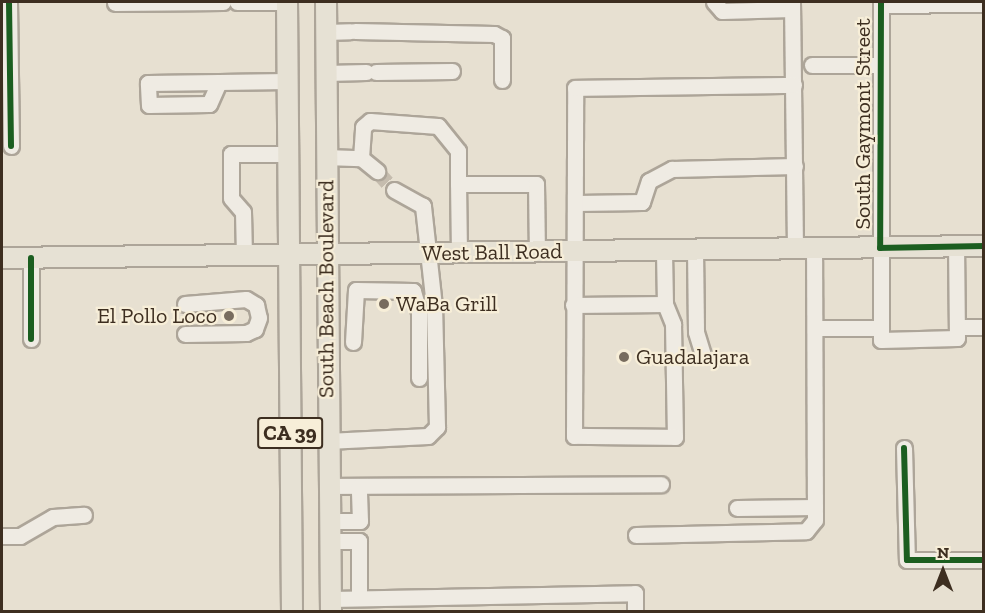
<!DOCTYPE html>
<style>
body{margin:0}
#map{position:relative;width:985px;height:613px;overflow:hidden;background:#e7e0d1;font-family:"Zilla Slab",serif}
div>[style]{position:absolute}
.minor-tunnel>*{height:15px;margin-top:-7.5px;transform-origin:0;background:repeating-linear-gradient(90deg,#c5bcae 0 15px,transparent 0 23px)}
.roads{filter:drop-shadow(2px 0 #ada599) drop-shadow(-2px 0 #ada599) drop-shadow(0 2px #ada599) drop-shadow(0 -2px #ada599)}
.minor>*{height:15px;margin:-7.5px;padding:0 7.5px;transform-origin:7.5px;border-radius:7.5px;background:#efebe3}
.major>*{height:20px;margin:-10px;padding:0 10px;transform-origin:10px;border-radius:10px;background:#e6e1d4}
.cycleway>*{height:6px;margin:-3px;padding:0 3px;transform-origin:3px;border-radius:3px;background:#1b5e20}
.dots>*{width:16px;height:16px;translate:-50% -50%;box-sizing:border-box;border:3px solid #f7eed8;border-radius:50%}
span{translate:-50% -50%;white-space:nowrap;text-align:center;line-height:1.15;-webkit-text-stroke:4.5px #f7eed8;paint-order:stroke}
.shield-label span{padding:2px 4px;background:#f7eed8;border:2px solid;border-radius:4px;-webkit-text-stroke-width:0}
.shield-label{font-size:21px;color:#3d2e20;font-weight:700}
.street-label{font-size:22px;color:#3d2e20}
.poi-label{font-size:22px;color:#3d2e20}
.left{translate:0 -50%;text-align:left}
.right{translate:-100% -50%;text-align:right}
.frame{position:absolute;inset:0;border:3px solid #3d2e20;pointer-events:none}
.north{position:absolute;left:913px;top:541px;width:60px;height:60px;-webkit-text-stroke:4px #f7eed8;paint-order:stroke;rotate:0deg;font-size:16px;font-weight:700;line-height:24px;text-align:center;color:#3d2e20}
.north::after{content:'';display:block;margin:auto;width:21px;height:27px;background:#3d2e20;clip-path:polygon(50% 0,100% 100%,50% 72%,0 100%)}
</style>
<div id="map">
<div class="minor-tunnel">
<div style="left:377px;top:171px;width:25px;rotate:48deg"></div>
</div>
<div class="roads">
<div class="minor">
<div style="left:9px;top:2px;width:144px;rotate:89.2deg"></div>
<div style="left:237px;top:2px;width:50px"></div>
<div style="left:714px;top:2px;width:12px;rotate:48deg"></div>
<div style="left:722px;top:11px;width:70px;rotate:-1.6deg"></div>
<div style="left:792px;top:2px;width:246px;rotate:89.3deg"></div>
<div style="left:881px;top:2px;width:338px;rotate:90deg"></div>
<div style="left:881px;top:340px;width:76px;rotate:-1.5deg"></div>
<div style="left:957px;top:338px;width:91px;rotate:-90.6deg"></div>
<div style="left:115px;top:3px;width:108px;rotate:-0.5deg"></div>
<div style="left:881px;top:5px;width:103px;rotate:-0.6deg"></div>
<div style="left:355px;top:31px;width:139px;rotate:1.2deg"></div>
<div style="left:494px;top:34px;width:9px;rotate:27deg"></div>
<div style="left:502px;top:38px;width:42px;rotate:90deg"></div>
<div style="left:326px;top:32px;width:24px;rotate:-2deg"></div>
<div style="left:812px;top:65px;width:69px"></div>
<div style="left:376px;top:72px;width:76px;rotate:-0.8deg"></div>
<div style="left:326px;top:73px;width:40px;rotate:-1.4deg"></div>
<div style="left:219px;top:82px;width:24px;rotate:114deg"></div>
<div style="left:209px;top:104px;width:60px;rotate:179deg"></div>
<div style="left:149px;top:105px;width:22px;rotate:-93deg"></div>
<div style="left:148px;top:83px;width:71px;rotate:-0.8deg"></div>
<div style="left:219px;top:82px;width:68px;rotate:-0.8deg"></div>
<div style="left:325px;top:157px;width:36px;rotate:2deg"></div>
<div style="left:361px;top:158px;width:21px;rotate:39deg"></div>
<div style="left:361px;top:158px;width:31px;rotate:-86deg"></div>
<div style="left:363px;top:127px;width:9px;rotate:-41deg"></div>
<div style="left:370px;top:121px;width:68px;rotate:4.2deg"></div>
<div style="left:438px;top:126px;width:32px;rotate:51deg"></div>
<div style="left:458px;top:151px;width:33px;rotate:90deg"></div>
<div style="left:577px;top:203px;width:65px;rotate:-0.9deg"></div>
<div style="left:642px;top:202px;width:22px;rotate:-72deg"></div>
<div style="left:649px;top:181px;width:26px;rotate:-28deg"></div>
<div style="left:672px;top:169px;width:123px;rotate:-1.4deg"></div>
<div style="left:695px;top:249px;width:83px;rotate:89.3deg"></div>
<div style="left:696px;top:332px;width:24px;rotate:73deg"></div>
<div style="left:459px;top:253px;width:69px;rotate:-90.8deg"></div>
<div style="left:458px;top:184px;width:78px"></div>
<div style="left:536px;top:184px;width:68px;rotate:89.2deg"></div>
<div style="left:244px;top:256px;width:44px;rotate:-91.3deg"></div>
<div style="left:243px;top:212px;width:18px;rotate:-131deg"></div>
<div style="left:231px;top:198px;width:44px;rotate:-90deg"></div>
<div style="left:231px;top:154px;width:57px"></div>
<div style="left:31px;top:258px;width:81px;rotate:90deg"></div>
<div style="left:185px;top:304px;width:61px;rotate:-4.7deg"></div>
<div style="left:246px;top:299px;width:12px;rotate:31deg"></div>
<div style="left:256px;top:305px;width:13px;rotate:77deg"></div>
<div style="left:259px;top:318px;width:12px;rotate:110deg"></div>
<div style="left:255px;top:329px;width:10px;rotate:156deg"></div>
<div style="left:246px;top:333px;width:61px;rotate:179.1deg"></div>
<div style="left:665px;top:304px;width:22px;rotate:68deg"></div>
<div style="left:673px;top:324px;width:113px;rotate:89deg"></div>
<div style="left:675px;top:437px;width:101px;rotate:-179.4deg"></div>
<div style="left:574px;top:436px;width:348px;rotate:-89.8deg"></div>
<div style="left:575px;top:88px;width:219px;rotate:-0.8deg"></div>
<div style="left:573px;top:305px;width:92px;rotate:-0.6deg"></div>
<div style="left:665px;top:304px;width:54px;rotate:-91.1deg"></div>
<div style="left:957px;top:327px;width:27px"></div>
<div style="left:822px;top:328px;width:59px"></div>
<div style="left:353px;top:342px;width:52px;rotate:-86.7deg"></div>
<div style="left:356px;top:290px;width:57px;rotate:1deg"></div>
<div style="left:413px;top:291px;width:22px;rotate:74deg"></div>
<div style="left:419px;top:312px;width:66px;rotate:90deg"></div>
<div style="left:327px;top:441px;width:101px;rotate:-2.8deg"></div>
<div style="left:428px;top:436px;width:13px;rotate:-45deg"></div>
<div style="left:437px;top:427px;width:121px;rotate:-91.4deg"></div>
<div style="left:434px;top:306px;width:101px;rotate:-96.3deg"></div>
<div style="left:423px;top:206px;width:33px;rotate:-151deg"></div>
<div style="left:904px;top:448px;width:112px;rotate:88.5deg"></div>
<div style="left:907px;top:560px;width:77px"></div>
<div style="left:328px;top:486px;width:333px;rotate:-0.3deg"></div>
<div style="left:737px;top:508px;width:78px;rotate:-0.7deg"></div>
<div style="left:328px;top:521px;width:32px"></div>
<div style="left:360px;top:521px;width:35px;rotate:-92deg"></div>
<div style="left:636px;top:535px;width:170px;rotate:-1.3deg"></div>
<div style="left:806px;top:531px;width:14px;rotate:-51deg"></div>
<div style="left:815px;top:520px;width:272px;rotate:-90.2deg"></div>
<div style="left:2px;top:536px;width:18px"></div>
<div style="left:20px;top:536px;width:38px;rotate:-30deg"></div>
<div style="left:53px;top:517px;width:31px;rotate:-4deg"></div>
<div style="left:328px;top:541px;width:31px"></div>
<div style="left:359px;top:541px;width:57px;rotate:90deg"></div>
<div style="left:331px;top:599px;width:304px;rotate:-1.1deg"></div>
<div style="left:635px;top:593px;width:19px;rotate:90deg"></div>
</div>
<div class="major">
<div style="left:287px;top:2px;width:610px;rotate:89.53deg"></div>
<div style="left:326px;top:2px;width:610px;rotate:89.53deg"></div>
<div style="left:2px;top:258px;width:982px;rotate:-0.7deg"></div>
</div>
</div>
<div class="cycleway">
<div style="left:9px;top:2px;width:144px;rotate:89.2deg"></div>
<div style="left:881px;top:2px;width:246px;rotate:90.2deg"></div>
<div style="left:880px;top:248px;width:104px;rotate:-1.1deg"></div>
<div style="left:31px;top:258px;width:81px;rotate:90deg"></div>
<div style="left:904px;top:448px;width:112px;rotate:88.5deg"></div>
<div style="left:907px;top:560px;width:77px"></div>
</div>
<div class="dots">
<div style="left:384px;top:304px;background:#786c5e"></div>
<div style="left:229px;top:316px;background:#786c5e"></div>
<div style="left:624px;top:357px;background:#786c5e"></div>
</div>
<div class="shield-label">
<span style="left:290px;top:433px">CA 39</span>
</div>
<div class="street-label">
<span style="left:863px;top:124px;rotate:-90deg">South Gaymont Street</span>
<span style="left:492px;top:252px;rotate:-1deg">West Ball Road</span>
<span style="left:326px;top:289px;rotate:-90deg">South Beach Boulevard</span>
</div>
<div class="poi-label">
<span class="left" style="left:396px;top:304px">WaBa Grill</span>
<span class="right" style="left:217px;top:316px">El Pollo Loco</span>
<span class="left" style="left:636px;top:357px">Guadalajara</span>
</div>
<div class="frame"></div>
<div class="north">N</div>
</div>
